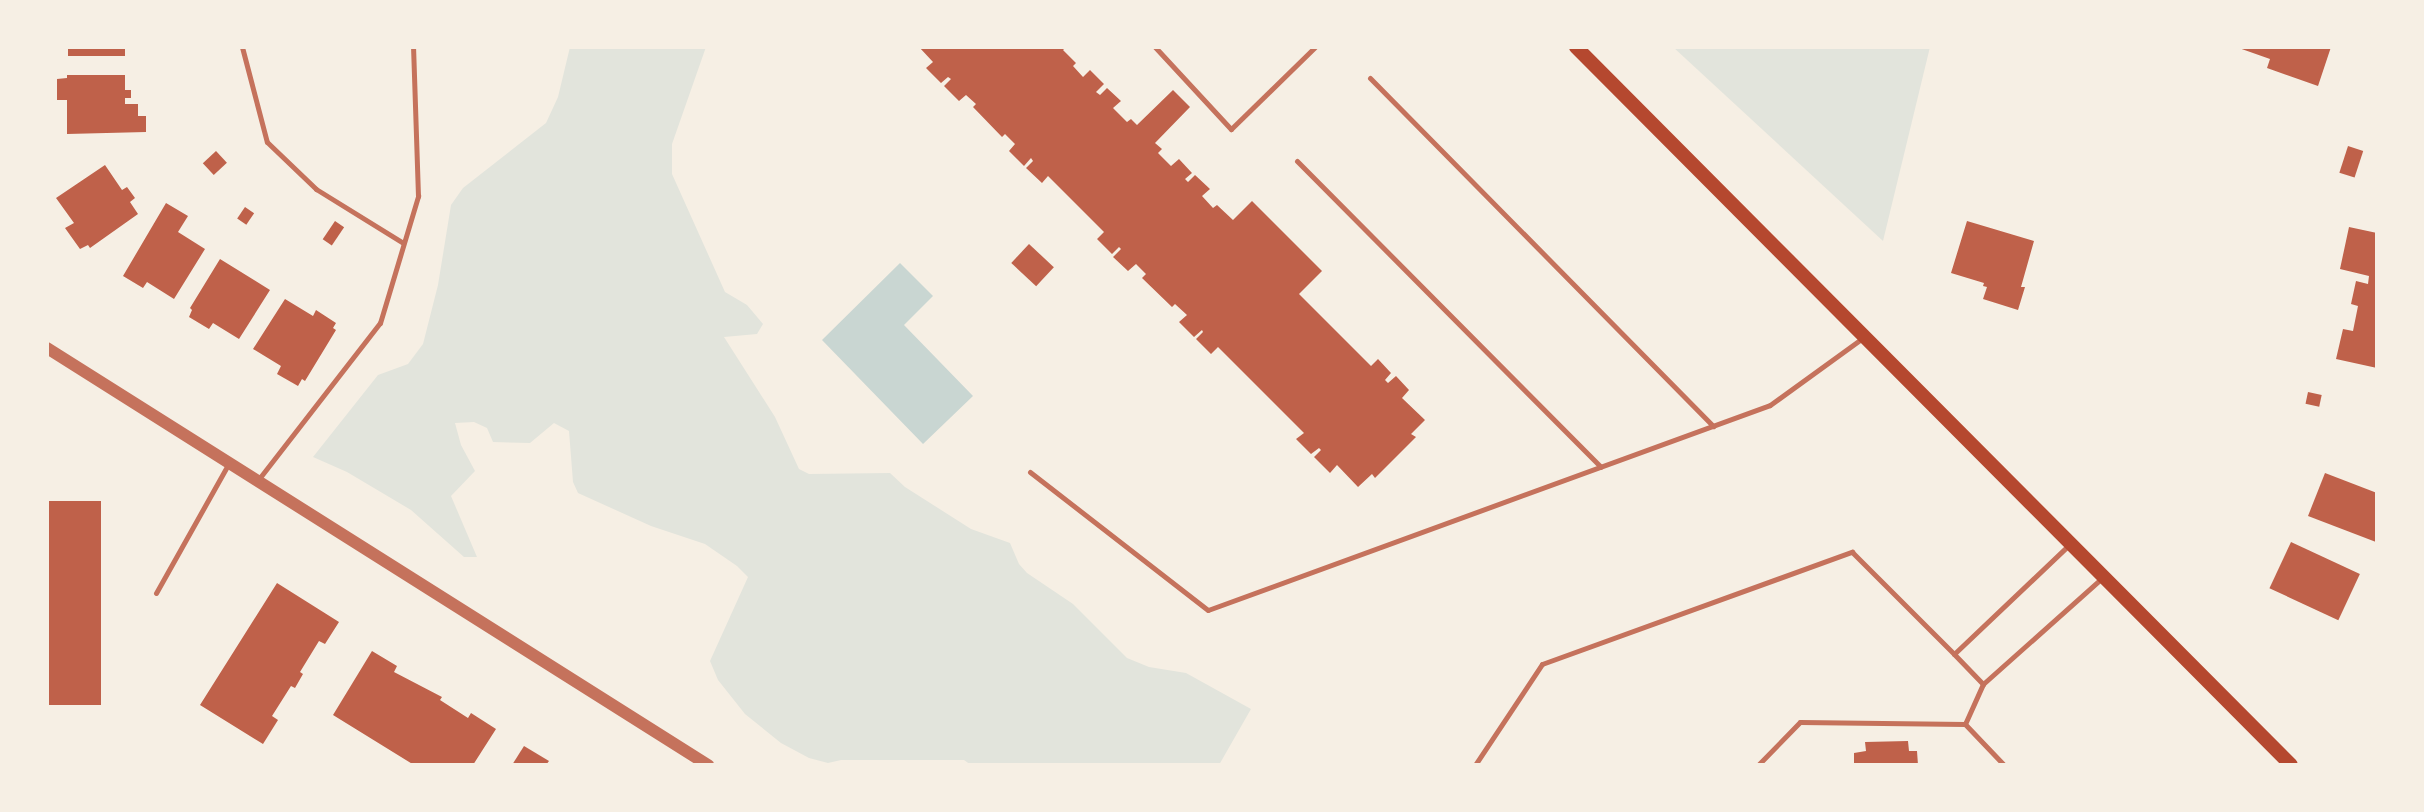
<!DOCTYPE html>
<style>
body{margin:0}
#map{position:relative;width:2424px;height:812px;overflow:hidden;background:#f6efe4;font-family:"Fira Sans Condensed",sans-serif}
div>[style]{position:absolute}
.green>*{inset:0;background:#e2e4dc}
.water>*{inset:0;background:#c9d6d2}
.building>*{inset:0;background:#bf614a;transform-origin:0 0}
.service>*{height:5px;margin:-2.5px;padding:0 2.5px;transform-origin:2.5px;border-radius:2.5px;background:#c5725c}
.tertiary>*{height:12px;margin:-6px;padding:0 6px;transform-origin:6px;border-radius:6px;background:#c5725c}
.secondary>*{height:14px;margin:-7px;padding:0 7px;transform-origin:7px;border-radius:7px;background:#b5482f}
span{translate:-50% -50%;white-space:nowrap;text-align:center;line-height:1.15;-webkit-text-stroke:5px #f6efe4;paint-order:stroke}
.frame{position:absolute;inset:0;border:49px solid #f6efe4;pointer-events:none}
</style>
<div id="map">
<div class="green">
<div style="clip-path:polygon(570px 47px,706px 47px,672px 144px,672px 174px,725px 292px,747px 305px,763px 324px,757px 334px,724px 337px,775px 417px,799px 469px,809px 474px,890px 473px,905px 487px,971px 529px,1010px 543px,1019px 564px,1027px 573px,1073px 604px,1127px 658px,1149px 667px,1186px 673px,1251px 709px,1219px 765px,971px 765px,964px 760px,841px 760px,828px 763px,809px 758px,781px 743px,745px 714px,718px 680px,710px 661px,748px 577px,737px 566px,705px 544px,651px 526px,578px 493px,573px 482px,569px 431px,554px 423px,530px 443px,493px 442px,487px 428px,474px 422px,455px 423px,461px 445px,475px 471px,451px 496px,477px 557px,464px 557px,411px 510px,347px 472px,313px 457px,378px 375px,408px 364px,423px 344px,438px 285px,451px 205px,463px 188px,546px 123px,558px 97px)"></div>
<div style="clip-path:polygon(1673px 47px,1930px 47px,1883px 241px)"></div>
</div>
<div class="water">
<div style="clip-path:polygon(900px 263px,933px 296px,904px 325px,973px 396px,923px 444px,822px 340px)"></div>
</div>
<div class="building">
<div style="left:68px;top:47px;width:57px;height:9px"></div>
<div style="clip-path:polygon(919px 47px,1066px 47px,1063px 50px,1076px 63px,1073px 66px,1083px 77px,1090px 70px,1104px 84px,1096px 92px,1100px 95px,1107px 88px,1121px 101px,1113px 108px,1127px 122px,1131px 119px,1137px 125px,1173px 90px,1190px 107px,1155px 143px,1162px 149px,1158px 153px,1171px 166px,1179px 159px,1192px 173px,1185px 179px,1188px 182px,1195px 175px,1210px 189px,1202px 196px,1213px 208px,1217px 205px,1233px 220px,1252px 201px,1322px 271px,1299px 294px,1371px 366px,1378px 359px,1391px 373px,1385px 380px,1388px 383px,1396px 376px,1409px 390px,1402px 398px,1425px 420px,1411px 434px,1416px 437px,1375px 478px,1372px 474px,1358px 487px,1337px 465px,1330px 473px,1314px 457px,1321px 450px,1319px 448px,1311px 454px,1296px 439px,1304px 433px,1218px 347px,1211px 354px,1196px 339px,1203px 332px,1202px 330px,1194px 337px,1179px 322px,1187px 315px,1175px 304px,1172px 307px,1142px 278px,1146px 274px,1136px 264px,1128px 271px,1113px 257px,1121px 249px,1119px 247px,1112px 254px,1097px 239px,1104px 232px,1048px 176px,1042px 183px,1026px 168px,1033px 161px,1031px 158px,1024px 166px,1009px 151px,1015px 144px,1005px 134px,1002px 137px,973px 107px,976px 104px,966px 95px,959px 101px,944px 86px,951px 79px,948px 77px,941px 83px,926px 68px,933px 62px)"></div>
<div style="clip-path:polygon(2236px 47px,2331px 47px,2318px 86px,2267px 68px,2270px 59px)"></div>
<div style="clip-path:polygon(67px 75px,125px 75px,125px 90px,131px 90px,131px 98px,125px 98px,125px 104px,138px 104px,138px 116px,146px 116px,146px 132px,67px 134px,67px 100px,57px 100px,57px 79px,67px 78px)"></div>
<div style="left:2348px;top:146px;width:16px;height:28px;rotate:18deg"></div>
<div style="left:216px;top:151px;width:16px;height:18px;rotate:47deg"></div>
<div style="clip-path:polygon(105px 165px,122px 190px,127px 187px,135px 198px,130px 202px,138px 214px,90px 248px,88px 245px,80px 249px,65px 228px,74px 223px,56px 198px)"></div>
<div style="clip-path:polygon(166px 203px,188px 216px,178px 232px,205px 249px,174px 299px,147px 282px,143px 288px,123px 276px)"></div>
<div style="left:245px;top:207px;width:11px;height:14px;rotate:34deg"></div>
<div style="left:335px;top:221px;width:11px;height:22px;rotate:34deg"></div>
<div style="clip-path:polygon(1967px 221px,2034px 241px,2021px 287px,2025px 287px,2018px 310px,1983px 299px,1987px 287px,1983px 286px,1984px 283px,1951px 273px)"></div>
<div style="clip-path:polygon(2349px 227px,2377px 233px,2377px 368px,2336px 359px,2343px 329px,2353px 331px,2358px 306px,2351px 304px,2356px 281px,2368px 284px,2369px 276px,2340px 269px)"></div>
<div style="left:1029px;top:244px;width:34px;height:26px;rotate:43deg"></div>
<div style="clip-path:polygon(220px 259px,270px 290px,239px 339px,213px 323px,209px 329px,189px 317px,192px 310px,190px 308px)"></div>
<div style="clip-path:polygon(285px 299px,313px 316px,316px 310px,336px 323px,333px 328px,336px 330px,305px 381px,302px 379px,298px 386px,277px 374px,281px 366px,253px 349px)"></div>
<div style="left:2308px;top:392px;width:14px;height:12px;rotate:12deg"></div>
<div style="clip-path:polygon(2325px 473px,2377px 493px,2376px 542px,2308px 516px)"></div>
<div style="left:47px;top:501px;width:54px;height:204px"></div>
<div style="left:2291px;top:542px;width:76px;height:51px;rotate:25deg"></div>
<div style="clip-path:polygon(277px 583px,339px 622px,325px 644px,319px 641px,300px 672px,303px 674px,295px 688px,291px 686px,272px 716px,278px 720px,263px 744px,200px 705px)"></div>
<div style="clip-path:polygon(372px 651px,397px 666px,394px 672px,442px 697px,440px 700px,468px 718px,471px 713px,496px 729px,473px 765px,414px 765px,333px 715px)"></div>
<div style="clip-path:polygon(1908px 741px,1909px 751px,1917px 751px,1918px 765px,1854px 765px,1854px 753px,1866px 751px,1865px 742px)"></div>
<div style="clip-path:polygon(524px 746px,549px 761px,546px 765px,512px 765px)"></div>
</div>
<div class="service">
<div style="left:242px;top:47px;width:98px;rotate:75.3deg"></div>
<div style="left:267px;top:142px;width:68px;rotate:43.8deg"></div>
<div style="left:316px;top:189px;width:102px;rotate:31.8deg"></div>
<div style="left:1155px;top:47px;width:112px;rotate:47.2deg"></div>
<div style="left:1231px;top:129px;width:117px;rotate:-44.3deg"></div>
<div style="left:1370px;top:78px;width:489px;rotate:45.4deg"></div>
<div style="left:1297px;top:161px;width:431px;rotate:45.2deg"></div>
<div style="left:1030px;top:472px;width:225px;rotate:37.8deg"></div>
<div style="left:1208px;top:610px;width:598px;rotate:-20.04deg"></div>
<div style="left:1770px;top:405px;width:116px;rotate:-35.9deg"></div>
<div style="left:258px;top:480px;width:199px;rotate:-52.2deg"></div>
<div style="left:380px;top:323px;width:133px;rotate:-73.3deg"></div>
<div style="left:418px;top:196px;width:149px;rotate:-91.9deg"></div>
<div style="left:156px;top:593px;width:149px;rotate:-60.7deg"></div>
<div style="left:1954px;top:654px;width:42px;rotate:46deg"></div>
<div style="left:1475px;top:765px;width:121px;rotate:-56.4deg"></div>
<div style="left:1542px;top:664px;width:330px;rotate:-19.9deg"></div>
<div style="left:1852px;top:552px;width:144px;rotate:45deg"></div>
<div style="left:1954px;top:654px;width:157px;rotate:-43.5deg"></div>
<div style="left:1758px;top:765px;width:60px;rotate:-45.7deg"></div>
<div style="left:1800px;top:722px;width:165px;rotate:0.7deg"></div>
<div style="left:2004px;top:765px;width:57px;rotate:-133.6deg"></div>
<div style="left:1965px;top:724px;width:44px;rotate:-65.8deg"></div>
<div style="left:1983px;top:684px;width:158px;rotate:-41.7deg"></div>
</div>
<div class="tertiary">
<div style="left:47px;top:348px;width:782px;rotate:32.25deg"></div>
</div>
<div class="secondary">
<div style="left:1576px;top:47px;width:1013px;rotate:45.12deg"></div>
</div>
<div class="frame"></div>
</div>
